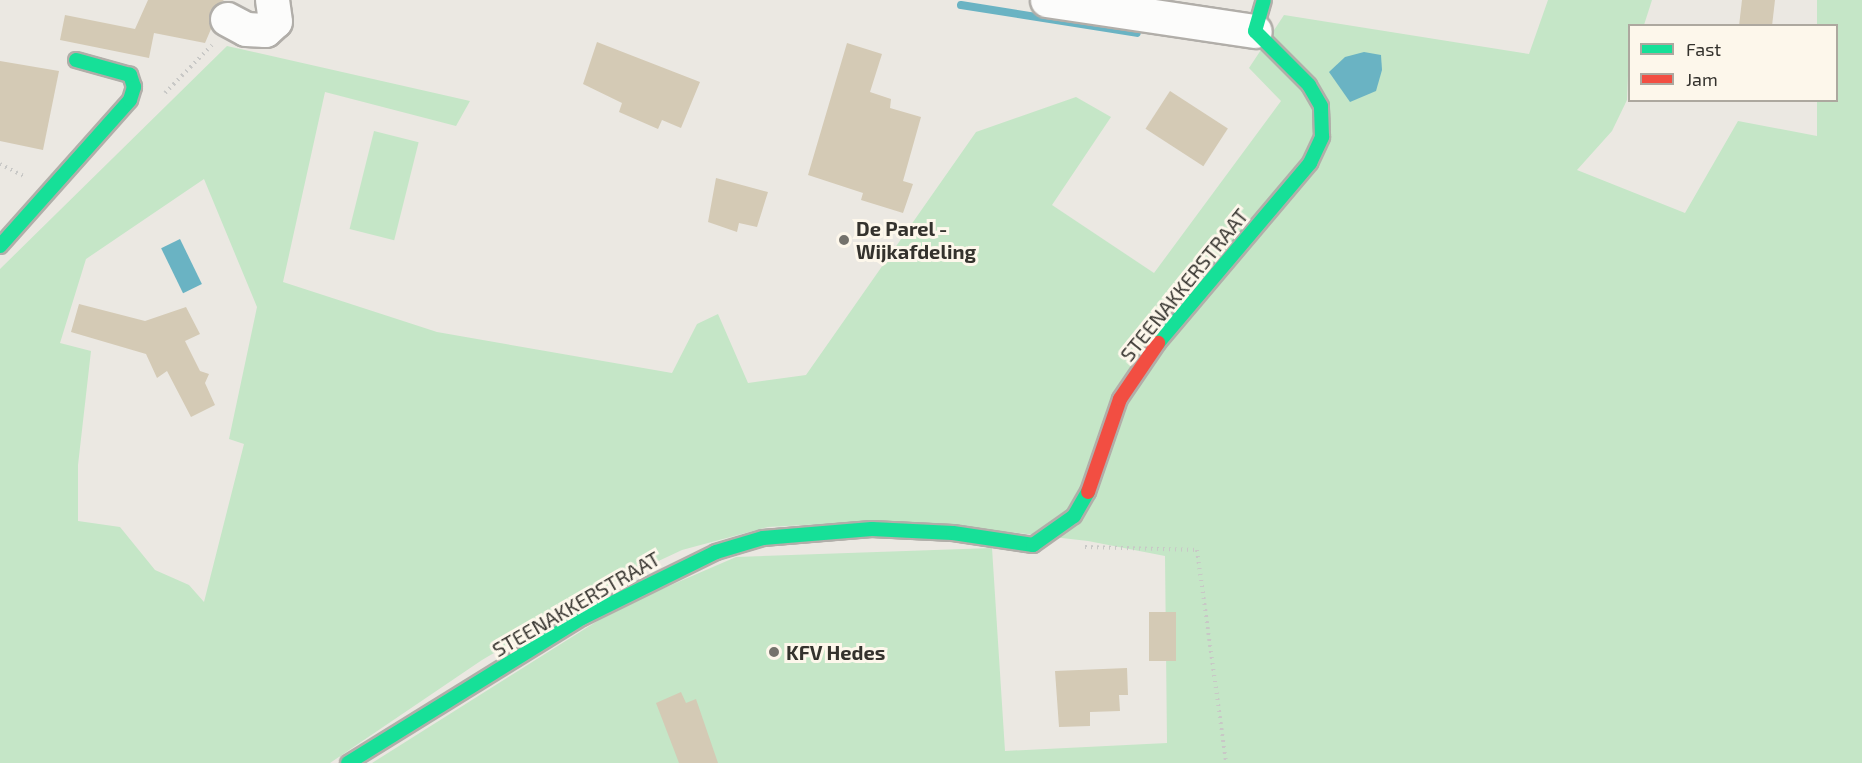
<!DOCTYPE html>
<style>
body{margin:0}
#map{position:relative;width:1862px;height:763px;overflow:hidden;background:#ebe8e2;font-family:"Exo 2",sans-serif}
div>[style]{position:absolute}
.green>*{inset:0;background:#c5e6c7;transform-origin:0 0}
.water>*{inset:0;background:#6ab3c3;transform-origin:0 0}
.stream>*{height:8px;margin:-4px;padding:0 4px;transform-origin:4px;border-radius:4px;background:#6ab3c3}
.building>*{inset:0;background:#d4cab5;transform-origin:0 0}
.path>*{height:4px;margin-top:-2px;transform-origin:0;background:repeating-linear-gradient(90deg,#c8c8c6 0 1.5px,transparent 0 6px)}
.roads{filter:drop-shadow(2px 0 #b1aea9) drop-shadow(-2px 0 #b1aea9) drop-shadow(0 2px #b1aea9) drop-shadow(0 -2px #b1aea9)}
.street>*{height:33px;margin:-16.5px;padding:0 16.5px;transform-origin:16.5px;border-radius:16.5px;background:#fcfcfb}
.fast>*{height:14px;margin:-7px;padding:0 7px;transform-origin:7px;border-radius:7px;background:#16e098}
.jam>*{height:14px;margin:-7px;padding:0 7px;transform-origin:7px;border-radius:7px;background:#f24e42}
.dots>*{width:16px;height:16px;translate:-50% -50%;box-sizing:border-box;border:3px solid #fdf7eb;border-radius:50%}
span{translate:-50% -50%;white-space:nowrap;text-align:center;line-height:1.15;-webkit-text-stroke:6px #fdf7eb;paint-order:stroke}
.poi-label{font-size:20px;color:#34322d;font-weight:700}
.left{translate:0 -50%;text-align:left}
.street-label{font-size:20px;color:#34322d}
.legend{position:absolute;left:1628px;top:24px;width:210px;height:78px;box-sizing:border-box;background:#fdf7eb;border:2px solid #ada89f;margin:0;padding:8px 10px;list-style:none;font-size:18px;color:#34322d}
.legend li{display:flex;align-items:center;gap:12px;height:30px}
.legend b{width:30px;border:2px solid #ada89f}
</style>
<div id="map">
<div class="green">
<div style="clip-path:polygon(evenodd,1548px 0,1652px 0,1644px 25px,1630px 26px,1627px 100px,1612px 131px,1577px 170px,1685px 213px,1738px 121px,1817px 136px,1817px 101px,1836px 100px,1836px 26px,1817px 25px,1817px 0,1862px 0,1862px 763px,372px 763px,618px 608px,736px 557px,992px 548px,1005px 751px,1167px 743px,1165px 556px,1088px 541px,921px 522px,860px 522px,768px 527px,682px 550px,618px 580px,482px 660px,330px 763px,0 763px,0 269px,227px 46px,470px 101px,456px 126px,325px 92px,283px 282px,437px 332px,672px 373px,697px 324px,718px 314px,748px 383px,806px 375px,976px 132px,1076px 97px,1111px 117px,1052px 205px,1154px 273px,1281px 101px,1249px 68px,1284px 15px,1529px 54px,1548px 0,204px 179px,257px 307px,229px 439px,244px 444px,204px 602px,189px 585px,155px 570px,120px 527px,78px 521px,78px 465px,91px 351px,60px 343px,86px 259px,204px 179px)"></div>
<div style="left:374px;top:131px;width:46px;height:101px;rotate:14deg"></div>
</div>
<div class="water">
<div style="clip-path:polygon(1364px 52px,1381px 55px,1382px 70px,1376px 91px,1350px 102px,1329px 72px,1345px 57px)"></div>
<div style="left:180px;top:239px;width:50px;height:21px;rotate:64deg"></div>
</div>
<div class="stream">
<div style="left:961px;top:5px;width:178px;rotate:9deg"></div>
</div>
<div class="building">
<div style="clip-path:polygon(148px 0,224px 0,210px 11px,211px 29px,205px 43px,154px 33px,149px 58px,60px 40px,65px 15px,135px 29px)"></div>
<div style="clip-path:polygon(1742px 0,1775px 0,1772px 26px,1739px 26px)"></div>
<div style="clip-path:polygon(597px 42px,700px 82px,681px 128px,662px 120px,658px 129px,619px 112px,622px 103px,583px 84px)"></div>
<div style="clip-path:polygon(847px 43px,882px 54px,870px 92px,891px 99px,890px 108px,921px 117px,903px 181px,913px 184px,903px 213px,861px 200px,863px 193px,808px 175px)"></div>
<div style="clip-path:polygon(0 61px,59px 71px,43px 150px,0 141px)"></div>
<div style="left:1170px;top:91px;width:69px;height:45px;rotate:33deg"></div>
<div style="clip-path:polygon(716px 178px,768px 192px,757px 227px,739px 223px,737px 232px,708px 222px)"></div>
<div style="clip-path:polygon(79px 304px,145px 321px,186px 307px,200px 334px,185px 341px,200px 371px,209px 374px,205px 383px,215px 405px,191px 417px,167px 371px,157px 378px,146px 354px,71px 332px)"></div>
<div style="left:1149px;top:612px;width:27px;height:49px"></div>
<div style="clip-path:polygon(1127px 668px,1128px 695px,1119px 695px,1120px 711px,1090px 712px,1090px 726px,1059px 727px,1055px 671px)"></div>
<div style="clip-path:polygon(681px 692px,686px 703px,696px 699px,718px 763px,679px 763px,656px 703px)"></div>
</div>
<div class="path">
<div style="left:165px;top:93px;width:67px;rotate:-45.6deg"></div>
<div style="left:0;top:164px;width:27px;rotate:27deg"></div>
<div style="left:1085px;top:547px;width:112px;rotate:1.5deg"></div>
<div style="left:1197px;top:550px;width:215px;rotate:82.2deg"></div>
</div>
<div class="roads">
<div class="street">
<div style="left:1047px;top:0;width:210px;rotate:8.5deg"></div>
<div style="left:227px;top:19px;width:21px;rotate:28deg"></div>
<div style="left:246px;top:29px;width:19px;rotate:3deg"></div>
<div style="left:265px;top:30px;width:13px;rotate:-42deg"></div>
<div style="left:275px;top:21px;width:21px;rotate:-98deg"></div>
</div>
<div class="fast">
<div style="left:0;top:246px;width:195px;rotate:-48.3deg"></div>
<div style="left:130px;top:100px;width:14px;rotate:-73deg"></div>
<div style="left:134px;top:87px;width:13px;rotate:-108deg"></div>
<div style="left:130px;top:75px;width:56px;rotate:-164.5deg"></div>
<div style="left:1158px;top:343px;width:236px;rotate:-49.8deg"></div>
<div style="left:1310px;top:163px;width:29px;rotate:-65deg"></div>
<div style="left:1322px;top:137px;width:31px;rotate:-92deg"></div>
<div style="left:1321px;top:106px;width:24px;rotate:-120deg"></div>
<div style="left:1309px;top:85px;width:76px;rotate:-135deg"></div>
<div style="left:1255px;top:31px;width:32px;rotate:-74deg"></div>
<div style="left:348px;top:763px;width:275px;rotate:-31.8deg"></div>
<div style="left:582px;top:618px;width:149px;rotate:-26.2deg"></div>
<div style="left:716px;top:552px;width:49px;rotate:-16.6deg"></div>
<div style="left:763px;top:538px;width:109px;rotate:-4.7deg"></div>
<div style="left:872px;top:529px;width:81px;rotate:2.8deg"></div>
<div style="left:953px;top:533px;width:81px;rotate:8.5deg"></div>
<div style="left:1033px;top:545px;width:50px;rotate:-35.3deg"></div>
<div style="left:1074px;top:516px;width:28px;rotate:-60deg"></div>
</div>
<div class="jam">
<div style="left:1088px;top:492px;width:98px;rotate:-71deg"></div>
<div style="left:1120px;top:399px;width:68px;rotate:-55.8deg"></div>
</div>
</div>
<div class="dots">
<div style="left:844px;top:240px;background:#74726c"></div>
<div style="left:774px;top:652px;background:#74726c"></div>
</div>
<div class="poi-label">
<span class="left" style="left:856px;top:240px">De Parel -<br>Wijkafdeling</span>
<span class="left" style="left:786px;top:652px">KFV Hedes</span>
</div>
<div class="street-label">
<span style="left:1184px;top:285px;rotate:-51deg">STEENAKKERSTRAAT</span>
<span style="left:576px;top:604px;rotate:-30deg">STEENAKKERSTRAAT</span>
</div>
<ul class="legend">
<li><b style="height:8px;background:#16e098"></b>Fast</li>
<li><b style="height:8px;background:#f24e42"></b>Jam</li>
</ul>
</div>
